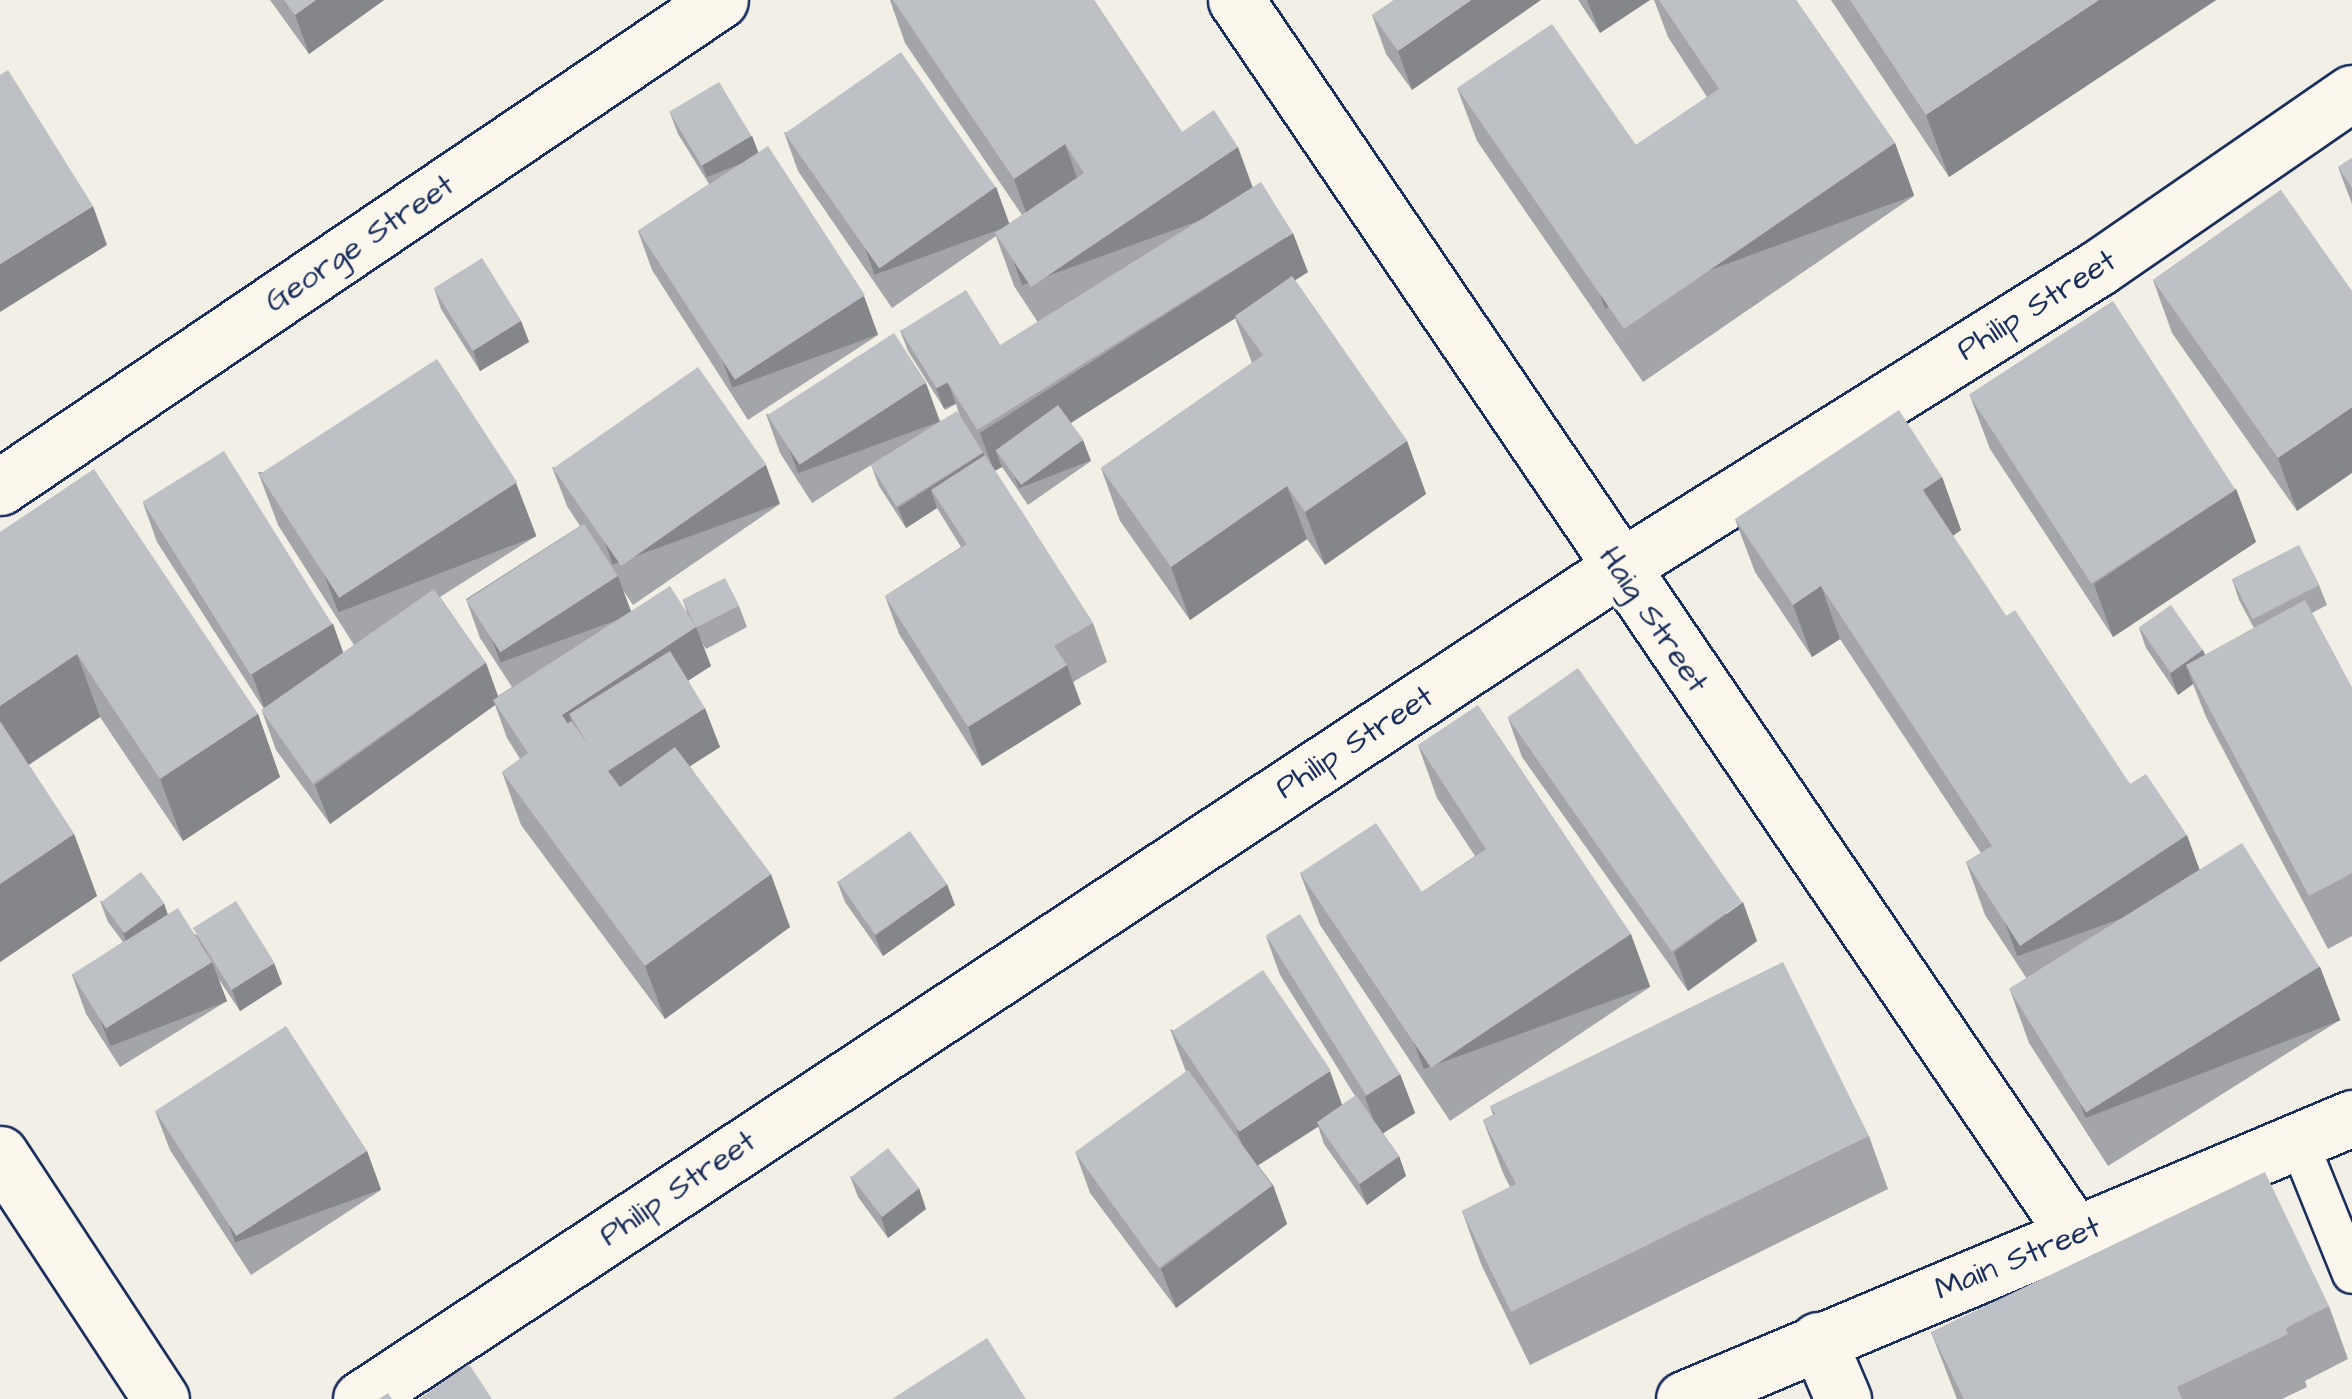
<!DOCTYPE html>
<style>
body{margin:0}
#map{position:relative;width:2352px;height:1399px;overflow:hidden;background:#f2efe6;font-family:"Architects Daughter",sans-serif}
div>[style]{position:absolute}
.roads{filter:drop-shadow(2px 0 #1b2f5e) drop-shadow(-2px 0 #1b2f5e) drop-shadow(0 2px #1b2f5e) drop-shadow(0 -2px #1b2f5e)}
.lane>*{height:38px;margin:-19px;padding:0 19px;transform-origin:19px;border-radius:19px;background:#fbf7ec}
.street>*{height:55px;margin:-27.5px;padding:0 27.5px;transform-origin:27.5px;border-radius:27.5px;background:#fbf7ec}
.secondary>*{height:55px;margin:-27.5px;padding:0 27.5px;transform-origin:27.5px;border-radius:27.5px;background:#fbf7ec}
.wall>*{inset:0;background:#a3a5a9}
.shaded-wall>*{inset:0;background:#848689;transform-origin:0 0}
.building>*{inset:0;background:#bdc0c4;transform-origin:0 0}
span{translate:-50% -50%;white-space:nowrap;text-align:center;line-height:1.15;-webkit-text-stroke:8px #fbf7ec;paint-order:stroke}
.street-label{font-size:32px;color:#1b2f5e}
</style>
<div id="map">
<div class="roads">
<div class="lane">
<div style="left:2299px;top:1143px;width:141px;rotate:68deg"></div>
</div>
<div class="street">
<div style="left:1236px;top:0;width:1494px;rotate:55.8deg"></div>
<div style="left:0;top:487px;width:869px;rotate:-34.07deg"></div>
<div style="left:0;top:1154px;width:293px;rotate:56.7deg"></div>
<div style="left:1818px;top:1340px;width:64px;rotate:67deg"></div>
<div style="left:361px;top:1399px;width:1506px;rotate:-33.44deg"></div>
<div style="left:1618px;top:569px;width:567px;rotate:-32.09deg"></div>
<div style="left:2098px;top:268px;width:308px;rotate:-34.6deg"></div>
</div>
<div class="secondary">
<div style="left:1684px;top:1399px;width:725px;rotate:-22.81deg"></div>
</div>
</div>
<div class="wall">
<div style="clip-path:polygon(270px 0,384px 0,309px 54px)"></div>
<div style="clip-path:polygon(890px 0,1094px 0,1182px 132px,1253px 187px,1308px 272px,1295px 280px,1407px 441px,1426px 494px,1325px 565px,1307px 539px,1190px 620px,1120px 521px,1101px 468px,1252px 363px,1235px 318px,1071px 423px,1091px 461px,1028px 505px,1002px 467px,995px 471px,1093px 623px,1107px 662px,1073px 682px,1081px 704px,982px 766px,899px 634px,885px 596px,961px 547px,937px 508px,906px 528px,879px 486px,871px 465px,812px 503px,780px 453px,766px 414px,940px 421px,960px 417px,956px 404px,945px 410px,908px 351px,900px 330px,1002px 348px,1039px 324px,1014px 286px,996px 236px,892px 308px,798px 171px,784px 132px,996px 187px,1009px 224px,1022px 215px,905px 43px)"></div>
<div style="clip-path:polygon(1394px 0,1412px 90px,1386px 54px,1372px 15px)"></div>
<div style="clip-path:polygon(1578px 0,1650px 0,1600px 33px)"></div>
<div style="clip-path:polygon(1654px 0,1796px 0,1895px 143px,1914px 196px,1643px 382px,1477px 141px,1457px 88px,1636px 145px,1707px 97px,1668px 37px)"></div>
<div style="clip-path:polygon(1831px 0,2216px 0,1949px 177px)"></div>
<div style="clip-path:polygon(670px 113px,752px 136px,758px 152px,878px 335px,748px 420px,652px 270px,638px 231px,709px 184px,678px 134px)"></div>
<div style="clip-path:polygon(2352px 158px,2352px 204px,2338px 167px)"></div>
<div style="clip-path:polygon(2281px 190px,2297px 511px,2172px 333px,2153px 280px)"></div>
<div style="clip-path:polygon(434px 288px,521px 321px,529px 342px,480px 371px,441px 309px)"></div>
<div style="clip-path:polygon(1970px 396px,2236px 489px,2256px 542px,2113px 637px,1990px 449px)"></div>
<div style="clip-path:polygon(552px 467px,780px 504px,633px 605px,623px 590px,631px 611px,687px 612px,683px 601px,739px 606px,747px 627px,706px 649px,702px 643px,711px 666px,688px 680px,720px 747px,690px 766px,790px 927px,665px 1019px,521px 825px,502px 772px,520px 759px,507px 738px,495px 705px,330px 824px,276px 750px,262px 711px,264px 709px,157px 542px,143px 503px,333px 624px,343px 653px,354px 645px,278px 525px,258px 472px,516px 483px,536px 536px,440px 597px,486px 663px,498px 696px,512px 687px,480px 638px,466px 599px,580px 526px,567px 506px)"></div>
<div style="clip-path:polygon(1942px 477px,1961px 530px,1953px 536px,2006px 616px,2130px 784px,2200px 870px,2320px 967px,2340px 1020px,2108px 1166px,2029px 1043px,2010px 990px,2027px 979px,1985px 915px,1966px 862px,1981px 853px,1840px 639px,1812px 657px,1755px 572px,1735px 519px)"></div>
<div style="clip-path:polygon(0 532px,258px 714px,280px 777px,183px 841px,100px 717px,29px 765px,74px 834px,97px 896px,0 962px)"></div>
<div style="clip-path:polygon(2232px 579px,2319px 585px,2327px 605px,2312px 613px,2352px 688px,2352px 936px,2328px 949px,2206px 717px,2193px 684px,2178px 695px,2146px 648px,2139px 628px,2203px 650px,2205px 655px,2254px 628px,2239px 600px)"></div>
<div style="clip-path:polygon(1508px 718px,1757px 941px,1688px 991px,1522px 757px)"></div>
<div style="clip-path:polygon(1418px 745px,1650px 987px,1450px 1121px,1320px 925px,1300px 873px,1422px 892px,1475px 856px,1437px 798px)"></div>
<div style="clip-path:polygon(837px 881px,955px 905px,883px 956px,845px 902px)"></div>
<div style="clip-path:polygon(100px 901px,168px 914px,194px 934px,274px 963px,282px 984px,240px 1011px,218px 978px,227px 1001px,120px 1067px,86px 1014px,72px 975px,123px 942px,108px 922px)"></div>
<div style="clip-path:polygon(1266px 936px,1400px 1074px,1415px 1113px,1383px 1133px,1399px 1156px,1406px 1176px,1367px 1205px,1324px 1144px,1318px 1126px,1258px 1165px,1273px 1185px,1287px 1224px,1176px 1308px,1090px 1193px,1076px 1154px,1186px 1072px,1170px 1029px,1342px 1105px,1355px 1096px,1280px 975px)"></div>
<div style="clip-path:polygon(1490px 1106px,1869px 1136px,1888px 1189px,1530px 1365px,1481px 1264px,1462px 1211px,1510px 1187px,1503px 1173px,1483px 1120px,1493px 1115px)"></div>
<div style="clip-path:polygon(155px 1111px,367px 1151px,381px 1190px,251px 1275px,170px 1150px)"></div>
<div style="clip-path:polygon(850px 1176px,926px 1209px,888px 1238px,858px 1197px)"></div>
<div style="clip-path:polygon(2329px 1306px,2348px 1359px,2305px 1381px,2307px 1387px,2282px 1399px,1957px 1399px,1931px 1332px)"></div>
</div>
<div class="shaded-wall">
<div style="clip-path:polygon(316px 0,384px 0,309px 54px,295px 15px)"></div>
<div style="clip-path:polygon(1471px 0,1541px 0,1412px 90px,1398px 51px)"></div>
<div style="clip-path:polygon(1587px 0,1650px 0,1600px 33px)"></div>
<div style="clip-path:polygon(2099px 0,2216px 0,1949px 177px,1926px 115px)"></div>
<div style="left:752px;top:136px;width:22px;height:57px;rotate:69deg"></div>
<div style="left:1895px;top:143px;width:56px;height:329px;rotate:70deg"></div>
<div style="clip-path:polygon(1065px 144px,1084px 197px,1033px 232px,1014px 179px)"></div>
<div style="left:1238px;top:147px;width:56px;height:250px;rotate:70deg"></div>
<div style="left:996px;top:187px;width:41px;height:144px;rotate:70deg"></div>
<div style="clip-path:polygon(93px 206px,107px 245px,0 312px,0 264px)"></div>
<div style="clip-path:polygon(1293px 233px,1308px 272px,1006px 464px,995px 449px,1002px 467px,994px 471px,980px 433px)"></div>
<div style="left:864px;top:296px;width:41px;height:155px;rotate:70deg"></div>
<div style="clip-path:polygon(521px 321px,529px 342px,480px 371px,473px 350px)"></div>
<div style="left:926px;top:383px;width:41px;height:151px;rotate:70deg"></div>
<div style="left:948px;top:383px;width:22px;height:13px;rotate:69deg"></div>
<div style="clip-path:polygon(2352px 407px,2352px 473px,2297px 511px,2278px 458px)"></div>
<div style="left:1083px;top:440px;width:22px;height:77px;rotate:69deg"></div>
<div style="clip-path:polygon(1407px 441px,1426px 494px,1325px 565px,1305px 512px)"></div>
<div style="clip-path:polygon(983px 453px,991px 474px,931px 490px,937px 508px,906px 528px,898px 508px)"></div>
<div style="left:766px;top:465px;width:41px;height:178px;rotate:70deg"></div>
<div style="clip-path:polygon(1942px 477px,1961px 530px,1942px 543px,1923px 490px)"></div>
<div style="left:516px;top:483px;width:57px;height:212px;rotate:69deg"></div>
<div style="clip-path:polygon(1287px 486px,1307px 539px,1190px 620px,1171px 567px)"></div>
<div style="clip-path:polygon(2236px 489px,2256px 542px,2113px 637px,2094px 584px)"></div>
<div style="left:618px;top:576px;width:41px;height:140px;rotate:70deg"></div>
<div style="clip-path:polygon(1821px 586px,1840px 639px,1812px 657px,1793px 605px)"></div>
<div style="clip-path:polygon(333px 624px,347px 663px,266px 713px,252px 674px)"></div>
<div style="clip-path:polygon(696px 627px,711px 666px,589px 745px,569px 714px,582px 750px,562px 715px)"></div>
<div style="clip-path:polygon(2203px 650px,2211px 671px,2186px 665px,2193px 684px,2178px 695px,2170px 674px)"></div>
<div style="clip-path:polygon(77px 654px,100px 717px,16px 773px,0 730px,0 706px)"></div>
<div style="clip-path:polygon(486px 663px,500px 702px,493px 700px,495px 705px,330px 824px,315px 785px)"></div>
<div style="clip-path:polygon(1067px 665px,1081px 704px,982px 766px,968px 727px)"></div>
<div style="clip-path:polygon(705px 708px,720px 747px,620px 811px,606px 772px)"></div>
<div style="clip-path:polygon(258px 714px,280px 777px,183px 841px,160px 779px)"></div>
<div style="clip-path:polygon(74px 834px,97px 896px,0 962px,0 884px)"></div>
<div style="left:2187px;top:835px;width:56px;height:201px;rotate:70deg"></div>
<div style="clip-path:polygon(771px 874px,790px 927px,665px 1019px,645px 966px)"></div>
<div style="clip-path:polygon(947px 884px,955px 905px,883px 956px,875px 936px)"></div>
<div style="clip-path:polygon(1743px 902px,1757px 941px,1688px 991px,1674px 952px)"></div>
<div style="clip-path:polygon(164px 903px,171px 924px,131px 953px,123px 933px)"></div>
<div style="left:1631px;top:934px;width:56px;height:241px;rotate:70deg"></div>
<div style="left:212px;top:962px;width:42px;height:125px;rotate:69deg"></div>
<div style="clip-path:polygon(274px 963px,282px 984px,240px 1011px,232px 990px)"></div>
<div style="left:2320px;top:967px;width:57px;height:273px;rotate:69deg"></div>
<div style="clip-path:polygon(1330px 1071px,1344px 1110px,1251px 1170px,1237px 1131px)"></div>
<div style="clip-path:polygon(1400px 1074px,1415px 1113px,1379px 1136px,1365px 1097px)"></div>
<div style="left:367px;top:1151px;width:41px;height:155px;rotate:70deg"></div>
<div style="clip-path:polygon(1399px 1156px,1406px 1176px,1367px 1205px,1359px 1184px)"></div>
<div style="clip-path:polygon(1273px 1185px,1287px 1224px,1176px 1308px,1161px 1269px)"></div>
<div style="clip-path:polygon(919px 1188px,926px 1209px,888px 1238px,881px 1217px)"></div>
</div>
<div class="building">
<div style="clip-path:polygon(284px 0,316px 0,295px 15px)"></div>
<div style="clip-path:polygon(893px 0,1094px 0,1182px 132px,1214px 110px,1238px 147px,1031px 287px,995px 233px,1084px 173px,1065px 144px,1014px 179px)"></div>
<div style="clip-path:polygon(1394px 0,1471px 0,1398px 51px,1372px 15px)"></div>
<div style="clip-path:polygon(1659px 0,1796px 0,1895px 143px,1624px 329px,1457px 88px,1552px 24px,1636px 145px,1719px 89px)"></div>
<div style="clip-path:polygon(1850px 0,2099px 0,1926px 115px)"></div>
<div style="left:901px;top:52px;width:165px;height:142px;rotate:55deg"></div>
<div style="clip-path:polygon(8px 70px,93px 206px,0 264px,0 75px)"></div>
<div style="left:719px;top:82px;width:63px;height:58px;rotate:59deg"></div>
<div style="left:768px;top:146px;width:178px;height:155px;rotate:57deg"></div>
<div style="clip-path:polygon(2352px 158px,2352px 188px,2338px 167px)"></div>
<div style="left:1261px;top:182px;width:60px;height:372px;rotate:58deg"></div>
<div style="clip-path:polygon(2281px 190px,2352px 291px,2352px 407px,2278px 458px,2153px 280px)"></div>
<div style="left:482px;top:258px;width:74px;height:57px;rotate:58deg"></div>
<div style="clip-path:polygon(1292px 276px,1407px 441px,1305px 512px,1287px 486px,1171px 567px,1101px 468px,1263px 355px,1235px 316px)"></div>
<div style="left:966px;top:290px;width:68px;height:77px;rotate:58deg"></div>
<div style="left:2113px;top:301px;width:225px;height:172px;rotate:57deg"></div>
<div style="left:894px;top:333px;width:59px;height:151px;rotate:57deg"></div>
<div style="left:437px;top:359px;width:147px;height:212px;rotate:57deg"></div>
<div style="left:698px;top:367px;width:119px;height:177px;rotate:55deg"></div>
<div style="left:1058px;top:405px;width:43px;height:77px;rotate:54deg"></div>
<div style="clip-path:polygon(1899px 410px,1942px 477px,1923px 490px,2006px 616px,2015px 610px,2130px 784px,2146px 774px,2187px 835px,2020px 946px,1966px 862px,1992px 846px,1821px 586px,1793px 605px,1735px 519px)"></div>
<div style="left:957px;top:411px;width:49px;height:102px;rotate:58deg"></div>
<div style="left:224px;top:451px;width:204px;height:96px;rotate:58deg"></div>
<div style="left:985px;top:455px;width:66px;height:64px;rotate:57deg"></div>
<div style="clip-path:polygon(94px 469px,258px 714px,160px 779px,77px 654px,0 706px,0 532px)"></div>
<div style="clip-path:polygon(1021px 510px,1093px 623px,1054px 646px,1067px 665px,968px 727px,885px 596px)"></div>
<div style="left:584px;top:524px;width:62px;height:140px;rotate:57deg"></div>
<div style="left:2299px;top:545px;width:45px;height:75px;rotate:63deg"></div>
<div style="left:725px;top:578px;width:31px;height:48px;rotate:63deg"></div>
<div style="clip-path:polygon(670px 586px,696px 627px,562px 715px,568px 724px,528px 753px,493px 700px)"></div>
<div style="left:434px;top:589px;width:90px;height:211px;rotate:55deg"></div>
<div style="clip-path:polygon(2305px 600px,2352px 688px,2352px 873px,2309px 896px,2186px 665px)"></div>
<div style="left:2171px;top:605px;width:55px;height:39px;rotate:55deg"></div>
<div style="clip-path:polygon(670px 651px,705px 708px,608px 771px,590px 747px,569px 714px)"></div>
<div style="left:1578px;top:668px;width:286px;height:86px;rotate:55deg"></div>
<div style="clip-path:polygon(1478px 705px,1631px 934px,1431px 1068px,1300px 873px,1376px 823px,1422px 892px,1486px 849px,1418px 745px)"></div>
<div style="clip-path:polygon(0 721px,74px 834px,0 884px)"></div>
<div style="clip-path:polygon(571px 721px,620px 787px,675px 747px,771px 874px,645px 966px,502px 772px)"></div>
<div style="left:910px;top:831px;width:65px;height:88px;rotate:55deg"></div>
<div style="left:2242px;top:843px;width:146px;height:275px;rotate:58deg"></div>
<div style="left:141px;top:872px;width:39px;height:50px;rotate:53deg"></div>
<div style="left:236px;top:901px;width:73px;height:51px;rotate:58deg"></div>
<div style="left:178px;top:908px;width:64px;height:125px;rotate:58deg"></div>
<div style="left:1300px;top:914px;width:189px;height:40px;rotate:58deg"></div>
<div style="clip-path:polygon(1783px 962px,1869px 1136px,1511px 1312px,1462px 1211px,1516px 1184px,1483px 1120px,1495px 1114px,1490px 1106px)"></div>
<div style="left:1263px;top:970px;width:121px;height:110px;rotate:56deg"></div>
<div style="left:286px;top:1026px;width:149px;height:156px;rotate:57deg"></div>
<div style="left:1188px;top:1070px;width:143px;height:140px;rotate:54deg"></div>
<div style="left:1356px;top:1095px;width:75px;height:48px;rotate:55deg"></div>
<div style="left:888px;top:1148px;width:51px;height:47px;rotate:52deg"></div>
<div style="clip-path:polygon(2265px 1172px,2329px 1306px,2286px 1328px,2288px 1334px,2177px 1387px,2182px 1399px,1964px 1399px,1931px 1332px)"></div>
<div style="clip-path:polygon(987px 1338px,1026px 1399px,892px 1399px)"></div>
<div style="clip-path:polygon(469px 1364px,492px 1399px,419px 1399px)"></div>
<div style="clip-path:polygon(388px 1393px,392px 1399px,379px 1399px)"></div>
</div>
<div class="street-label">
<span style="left:360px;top:244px;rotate:-34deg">George Street</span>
<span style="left:2037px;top:306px;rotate:-32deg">Philip Street</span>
<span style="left:1653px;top:620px;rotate:56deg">Haig Street</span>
<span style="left:1355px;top:743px;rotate:-33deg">Philip Street</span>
<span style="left:678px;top:1189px;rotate:-34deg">Philip Street</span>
<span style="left:2018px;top:1259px;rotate:-22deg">Main Street</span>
</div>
</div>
